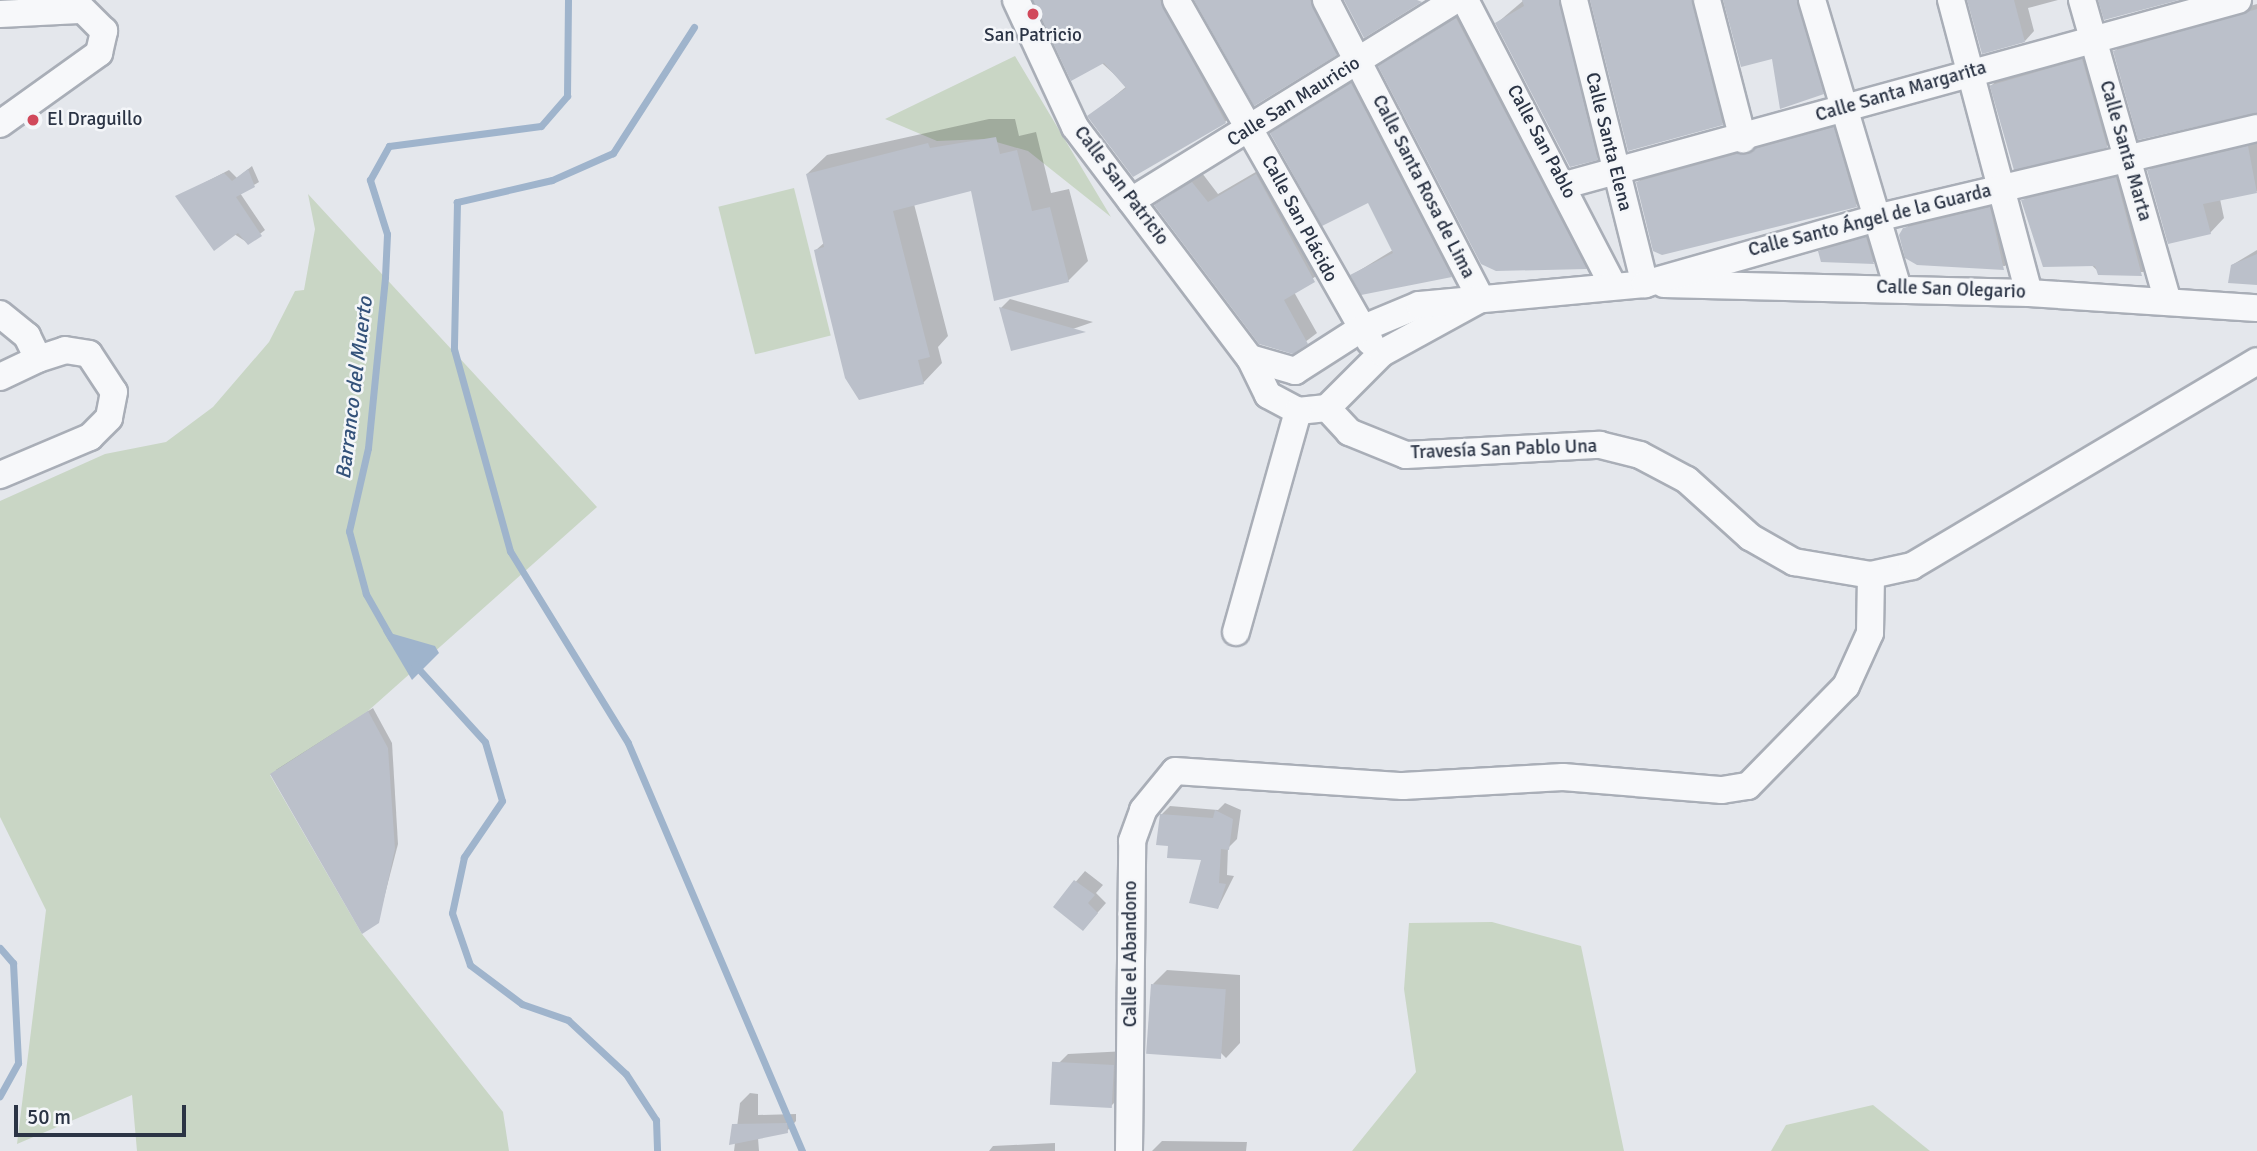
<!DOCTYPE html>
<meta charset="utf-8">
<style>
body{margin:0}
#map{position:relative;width:2257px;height:1151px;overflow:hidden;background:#e4e7ec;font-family:Signika,sans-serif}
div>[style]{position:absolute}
.green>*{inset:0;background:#c9d6c5;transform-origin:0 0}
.water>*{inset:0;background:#9fb4cc}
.shadow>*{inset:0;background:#0003}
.stream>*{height:7px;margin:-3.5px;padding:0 3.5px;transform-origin:3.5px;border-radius:3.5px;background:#9fb4cc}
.building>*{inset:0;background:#bbc0ca;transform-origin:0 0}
.roads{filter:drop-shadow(2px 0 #a9aeb7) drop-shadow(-2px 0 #a9aeb7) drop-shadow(0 2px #a9aeb7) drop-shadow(0 -2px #a9aeb7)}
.minor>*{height:26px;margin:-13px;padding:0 13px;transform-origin:13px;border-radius:13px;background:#f7f8fa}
.dots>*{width:19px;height:19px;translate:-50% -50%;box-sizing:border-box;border:4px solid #f4f6f9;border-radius:50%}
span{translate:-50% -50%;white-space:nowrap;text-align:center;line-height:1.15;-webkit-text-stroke:5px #f4f6f9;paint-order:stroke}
.poi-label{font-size:19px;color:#2b3445}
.left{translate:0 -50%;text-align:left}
.street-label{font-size:19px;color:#2b3445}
.water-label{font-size:21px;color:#34527a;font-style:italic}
.scale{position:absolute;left:14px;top:1105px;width:172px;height:32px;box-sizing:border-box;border:4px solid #2b3445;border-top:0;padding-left:9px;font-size:21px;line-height:24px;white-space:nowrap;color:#2b3445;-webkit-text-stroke:5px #f4f6f9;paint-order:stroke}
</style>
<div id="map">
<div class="green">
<div style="clip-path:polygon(1015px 56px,1111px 217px,1028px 151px,986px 139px,937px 141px,885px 119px)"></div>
<div style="left:794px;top:188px;width:152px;height:78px;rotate:76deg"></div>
<div style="clip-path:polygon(308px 194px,597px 507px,368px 711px,270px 775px,362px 934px,503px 1112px,509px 1151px,137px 1151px,132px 1095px,17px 1144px,46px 910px,0 817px,0 501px,105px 454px,166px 442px,213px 407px,269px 342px,295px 291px,304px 290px,315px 229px)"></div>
<div style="clip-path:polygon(1492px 922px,1581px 946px,1624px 1151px,1352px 1151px,1416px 1072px,1404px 989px,1409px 923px)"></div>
<div style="clip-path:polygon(1873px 1105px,1930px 1151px,1771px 1151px,1786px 1125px)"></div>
</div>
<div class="water">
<div style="clip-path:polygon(383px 631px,435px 646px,439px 653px,412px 680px)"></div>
</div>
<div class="shadow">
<div style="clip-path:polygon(1033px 0,1175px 0,1236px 111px,1225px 122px,1090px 116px,1127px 86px)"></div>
<div style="clip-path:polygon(1196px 0,1325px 0,1347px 42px,1336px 53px)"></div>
<div style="clip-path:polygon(1571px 0,1608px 147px,1597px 158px,1497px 23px,1524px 0)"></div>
<div style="clip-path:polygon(1592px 0,1704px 0,1733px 113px,1722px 124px)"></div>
<div style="clip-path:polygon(1725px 0,1812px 0,1834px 81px,1823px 92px,1774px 57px)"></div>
<div style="clip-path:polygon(1967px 0,2058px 0,2028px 8px,2034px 31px,2025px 41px)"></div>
<div style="clip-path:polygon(2257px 4px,2257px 111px,2115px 51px,2125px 41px)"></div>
<div style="clip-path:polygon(1466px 10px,1595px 258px,1586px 267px,1496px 269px,1380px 67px)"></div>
<div style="clip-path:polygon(2092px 51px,2116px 136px,2107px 146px,1992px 85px,2001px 76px)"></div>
<div style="clip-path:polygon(1361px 75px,1460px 266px,1451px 275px,1352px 275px,1393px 250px,1369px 201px,1272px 134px)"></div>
<div style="clip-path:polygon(989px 119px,1015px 119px,1019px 136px,1036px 132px,1051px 193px,1069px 189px,1088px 261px,1068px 281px,973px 189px,914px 204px,948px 336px,938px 347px,942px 363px,923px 383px,816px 250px,825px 242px,807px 174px,827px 155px)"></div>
<div style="clip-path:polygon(1843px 119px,1866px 196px,1856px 205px,1638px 182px,1647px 173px)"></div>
<div style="clip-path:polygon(2257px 134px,2257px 191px,2220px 199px,2224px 218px,2210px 233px,2149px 171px,2163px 156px)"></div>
<div style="clip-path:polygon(252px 166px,259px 182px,240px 193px,265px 230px,248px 243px,177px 197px,229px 170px,237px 178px)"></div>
<div style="clip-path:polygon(1266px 166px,1323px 271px,1294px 292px,1317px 333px,1292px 352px,1156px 205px,1202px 173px,1218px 194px)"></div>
<div style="clip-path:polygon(2125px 169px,2152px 263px,2143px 272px,2100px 273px,2023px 201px,2032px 191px)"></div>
<div style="clip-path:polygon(1999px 199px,2014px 256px,2005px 266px,1917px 263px,1905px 229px,1915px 219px)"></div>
<div style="clip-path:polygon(1876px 229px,1883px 253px,1874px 262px,1822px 260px,1820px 251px,1830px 242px)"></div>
<div style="clip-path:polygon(2257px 250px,2257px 284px,2232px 265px)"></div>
<div style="clip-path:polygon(1010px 299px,1093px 322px,1038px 341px,1001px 308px)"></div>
<div style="clip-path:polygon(373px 708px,392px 743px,398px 844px,378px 921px,276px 770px)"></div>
<div style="clip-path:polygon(1225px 803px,1241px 810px,1237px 839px,1228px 848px,1227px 875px,1234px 876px,1218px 908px,1203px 858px,1169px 844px,1161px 815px,1170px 806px,1218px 810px)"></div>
<div style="clip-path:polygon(1085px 871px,1103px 885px,1096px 893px,1106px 903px,1092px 919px,1055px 906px)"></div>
<div style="clip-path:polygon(1167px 970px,1240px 975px,1240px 1043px,1226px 1058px,1153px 984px)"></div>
<div style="clip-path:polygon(1127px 1051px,1126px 1091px,1111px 1106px,1054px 1068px,1068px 1054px)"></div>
<div style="clip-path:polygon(750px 1093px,758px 1094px,758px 1115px,796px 1114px,796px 1121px,787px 1131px,758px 1138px,759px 1151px,734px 1151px,740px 1103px)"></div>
<div style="clip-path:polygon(1162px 1141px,1247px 1142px,1246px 1151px,1152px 1151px)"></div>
<div style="clip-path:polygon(1055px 1143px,1055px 1151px,989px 1151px,993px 1146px)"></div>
</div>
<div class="stream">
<div style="left:694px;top:27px;width:150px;rotate:122.7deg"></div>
<div style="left:613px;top:153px;width:67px;rotate:156.1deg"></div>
<div style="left:552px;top:180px;width:98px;rotate:167deg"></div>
<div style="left:457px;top:202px;width:147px;rotate:91.2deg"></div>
<div style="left:454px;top:349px;width:210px;rotate:74.5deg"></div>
<div style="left:510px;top:551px;width:225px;rotate:58.4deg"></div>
<div style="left:628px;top:743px;width:444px;rotate:66.9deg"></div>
<div style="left:391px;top:638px;width:51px;rotate:-119.6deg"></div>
<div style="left:366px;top:594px;width:65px;rotate:-105.1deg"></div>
<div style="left:349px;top:531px;width:85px;rotate:-77.1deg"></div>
<div style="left:368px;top:448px;width:172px;rotate:-84.3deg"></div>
<div style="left:385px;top:277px;width:43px;rotate:-87.3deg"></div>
<div style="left:387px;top:234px;width:57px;rotate:-107.5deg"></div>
<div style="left:370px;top:180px;width:39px;rotate:-61deg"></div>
<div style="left:389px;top:146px;width:153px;rotate:-7.5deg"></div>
<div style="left:541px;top:126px;width:40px;rotate:-49deg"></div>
<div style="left:567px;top:96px;width:96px;rotate:-89.4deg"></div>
<div style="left:415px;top:665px;width:104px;rotate:47.7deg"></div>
<div style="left:485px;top:742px;width:61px;rotate:73.9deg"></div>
<div style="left:502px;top:801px;width:68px;rotate:124.2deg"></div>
<div style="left:464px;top:857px;width:57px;rotate:102.1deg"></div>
<div style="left:452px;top:913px;width:55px;rotate:70.9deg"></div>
<div style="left:470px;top:965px;width:65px;rotate:36.9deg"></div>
<div style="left:522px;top:1004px;width:49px;rotate:19.2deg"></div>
<div style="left:568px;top:1020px;width:79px;rotate:43deg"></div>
<div style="left:626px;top:1074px;width:55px;rotate:56.9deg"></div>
<div style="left:656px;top:1120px;width:31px;rotate:88deg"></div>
<div style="left:0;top:948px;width:20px;rotate:49deg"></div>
<div style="left:13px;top:963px;width:100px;rotate:87.1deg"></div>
<div style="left:18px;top:1063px;width:38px;rotate:119deg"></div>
</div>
<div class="building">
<div style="clip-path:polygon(1033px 0,1160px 0,1226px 123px,1133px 177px,1087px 116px,1126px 88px,1104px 63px,1071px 81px)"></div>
<div style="clip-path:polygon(1194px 0,1310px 0,1337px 55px,1254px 106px)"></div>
<div style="clip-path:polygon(1344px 0,1417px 0,1422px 2px,1364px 38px)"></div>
<div style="clip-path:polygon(1522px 0,1559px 0,1598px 160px,1570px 167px,1495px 23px,1524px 6px)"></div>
<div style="clip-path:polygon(1590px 0,1692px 0,1723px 125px,1628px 151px)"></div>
<div style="clip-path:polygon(1723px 0,1797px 0,1824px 94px,1780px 109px,1772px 59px,1741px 67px)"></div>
<div style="clip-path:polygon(1967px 0,2014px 0,2025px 42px,1982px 54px)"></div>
<div style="clip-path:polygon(2098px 0,2179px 0,2104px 20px)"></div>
<div style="clip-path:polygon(2257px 9px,2257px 113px,2138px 140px,2113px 51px)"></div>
<div style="clip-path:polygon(1456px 18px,1587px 269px,1496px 271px,1481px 264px,1378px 66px)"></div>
<div style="left:2082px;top:59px;width:92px;height:96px;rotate:74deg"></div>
<div style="clip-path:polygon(1351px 83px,1452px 277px,1361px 295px,1350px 275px,1393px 253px,1368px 203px,1322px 226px,1270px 133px)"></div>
<div style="clip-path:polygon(1834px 127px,1857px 207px,1662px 255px,1653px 251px,1636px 182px)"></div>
<div style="clip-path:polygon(996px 137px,1000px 154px,1017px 150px,1032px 211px,1050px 207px,1069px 282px,994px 301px,971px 191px,893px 211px,930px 357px,918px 360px,924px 384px,859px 400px,845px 378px,817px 264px,814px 250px,824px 247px,806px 174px,928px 143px,930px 148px)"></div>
<div style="clip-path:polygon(2248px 146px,2257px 193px,2203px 204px,2211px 234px,2168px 244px,2147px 170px)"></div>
<div style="clip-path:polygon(248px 169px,255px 187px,236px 197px,262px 236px,248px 245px,238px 233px,214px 251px,175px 196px,224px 173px,232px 181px)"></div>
<div style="clip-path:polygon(1256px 174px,1315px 282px,1284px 300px,1308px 344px,1293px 354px,1259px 344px,1154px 205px,1192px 182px,1208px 202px)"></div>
<div style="clip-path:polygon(2116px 177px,2142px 276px,2098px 275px,2095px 266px,2043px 267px,2021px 200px)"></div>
<div style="clip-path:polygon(1990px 207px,2004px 270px,1917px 265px,1905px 258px,1899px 235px,1903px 228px)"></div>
<div style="clip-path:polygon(1866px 237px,1874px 264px,1821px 262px,1818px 251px)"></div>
<div style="clip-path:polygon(2257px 254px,2257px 285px,2228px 283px,2231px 265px)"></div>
<div style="clip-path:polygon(999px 307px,1086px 332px,1011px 351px)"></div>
<div style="clip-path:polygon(368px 711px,388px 748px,395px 849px,379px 923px,362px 934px,270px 774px)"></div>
<div style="clip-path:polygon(1215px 810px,1233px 819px,1229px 850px,1221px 849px,1219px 883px,1226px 884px,1218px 909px,1189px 903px,1201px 860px,1167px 858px,1168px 846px,1156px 845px,1160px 814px,1213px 818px)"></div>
<div style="clip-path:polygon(1074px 880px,1095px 895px,1088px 903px,1098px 913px,1083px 931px,1053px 907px)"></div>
<div style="left:1151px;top:984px;width:75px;height:70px;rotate:4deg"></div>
<div style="left:1114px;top:1065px;width:43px;height:62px;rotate:93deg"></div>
<div style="clip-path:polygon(787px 1123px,788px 1133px,729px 1145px,732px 1124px)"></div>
</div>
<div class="roads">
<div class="minor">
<div style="left:1016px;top:0;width:140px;rotate:65.1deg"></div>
<div style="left:1075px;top:127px;width:290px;rotate:52.9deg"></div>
<div style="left:1250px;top:358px;width:41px;rotate:64.1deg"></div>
<div style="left:1268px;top:395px;width:34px;rotate:28deg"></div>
<div style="left:1298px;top:411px;width:29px;rotate:-6deg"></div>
<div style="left:1327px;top:408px;width:78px;rotate:-45deg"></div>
<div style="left:1382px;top:353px;width:111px;rotate:-28.7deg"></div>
<div style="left:1176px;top:0;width:393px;rotate:60.4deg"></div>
<div style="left:1326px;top:0;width:337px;rotate:62.6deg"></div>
<div style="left:1465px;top:0;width:321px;rotate:62.6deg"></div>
<div style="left:1574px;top:0;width:293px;rotate:76deg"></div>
<div style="left:1707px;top:0;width:144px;rotate:75.5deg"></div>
<div style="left:1812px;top:0;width:301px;rotate:73.4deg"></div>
<div style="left:1951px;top:0;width:303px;rotate:75.1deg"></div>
<div style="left:2082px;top:0;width:314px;rotate:74.1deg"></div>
<div style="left:0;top:14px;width:79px;rotate:-2.9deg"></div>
<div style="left:0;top:124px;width:122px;rotate:-35.6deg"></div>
<div style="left:99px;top:53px;width:23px;rotate:-77deg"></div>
<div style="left:104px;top:31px;width:44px;rotate:-135deg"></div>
<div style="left:1565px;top:185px;width:698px;rotate:-15.37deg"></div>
<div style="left:1131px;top:201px;width:381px;rotate:-31.8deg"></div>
<div style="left:1664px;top:284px;width:365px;rotate:1.4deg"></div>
<div style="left:2029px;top:293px;width:228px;rotate:3.8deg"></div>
<div style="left:0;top:314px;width:35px;rotate:39deg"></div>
<div style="left:27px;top:336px;width:25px;rotate:64deg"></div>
<div style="left:38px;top:359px;width:28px;rotate:-18deg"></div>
<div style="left:65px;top:350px;width:24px;rotate:9deg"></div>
<div style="left:89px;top:354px;width:45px;rotate:56.7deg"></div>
<div style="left:114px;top:392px;width:26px;rotate:101deg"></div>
<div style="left:109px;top:418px;width:27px;rotate:135deg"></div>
<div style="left:90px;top:437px;width:98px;rotate:157.1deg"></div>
<div style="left:1250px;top:358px;width:47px;rotate:16.1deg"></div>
<div style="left:1295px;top:371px;width:76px;rotate:-32.6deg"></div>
<div style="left:1359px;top:330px;width:65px;rotate:-22.6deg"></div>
<div style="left:1419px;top:305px;width:227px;rotate:-5.3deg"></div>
<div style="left:1645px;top:284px;width:240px;rotate:-15.9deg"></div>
<div style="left:1876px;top:218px;width:391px;rotate:-13.3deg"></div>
<div style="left:0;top:377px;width:42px;rotate:-25.3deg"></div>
<div style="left:1327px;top:408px;width:33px;rotate:47deg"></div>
<div style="left:1349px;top:432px;width:61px;rotate:22deg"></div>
<div style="left:1406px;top:455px;width:194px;rotate:-3deg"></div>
<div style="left:1600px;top:445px;width:41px;rotate:14deg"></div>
<div style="left:1640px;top:455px;width:53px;rotate:28deg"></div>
<div style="left:1687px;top:480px;width:85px;rotate:42.1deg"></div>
<div style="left:1750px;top:537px;width:51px;rotate:29.6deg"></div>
<div style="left:1794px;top:562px;width:78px;rotate:9.6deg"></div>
<div style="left:1871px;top:575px;width:42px;rotate:-12.4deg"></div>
<div style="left:1912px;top:566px;width:401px;rotate:-30.7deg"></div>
<div style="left:1236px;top:632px;width:230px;rotate:-74.3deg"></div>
<div style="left:1129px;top:1151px;width:310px;rotate:-89.4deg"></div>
<div style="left:1132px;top:841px;width:33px;rotate:-70deg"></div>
<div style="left:1143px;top:810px;width:50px;rotate:-50.6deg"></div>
<div style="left:1175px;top:771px;width:228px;rotate:3.8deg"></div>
<div style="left:1403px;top:786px;width:160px;rotate:-3.2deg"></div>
<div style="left:1563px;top:777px;width:160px;rotate:4.7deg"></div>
<div style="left:1722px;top:790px;width:26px;rotate:-9deg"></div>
<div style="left:1748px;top:786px;width:140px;rotate:-45.6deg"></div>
<div style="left:1846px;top:686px;width:58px;rotate:-65.6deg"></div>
<div style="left:1870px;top:633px;width:58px;rotate:-89deg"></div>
</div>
</div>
<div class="dots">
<div style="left:1033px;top:14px;background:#d1495b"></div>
<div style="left:33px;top:120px;background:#d1495b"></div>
</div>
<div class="poi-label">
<span style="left:1033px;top:36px">San Patricio</span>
<span class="left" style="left:47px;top:120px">El Draguillo</span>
</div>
<div class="street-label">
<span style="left:1901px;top:92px;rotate:-16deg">Calle Santa Margarita</span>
<span style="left:1294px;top:102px;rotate:-32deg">Calle San Mauricio</span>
<span style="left:1541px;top:142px;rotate:62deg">Calle San Pablo</span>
<span style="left:1608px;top:142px;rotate:76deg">Calle Santa Elena</span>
<span style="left:2125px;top:151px;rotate:74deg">Calle Santa Marta</span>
<span style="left:1121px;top:186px;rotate:53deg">Calle San Patricio</span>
<span style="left:1423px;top:187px;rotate:63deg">Calle Santa Rosa de Lima</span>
<span style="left:1299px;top:219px;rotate:62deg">Calle San Plácido</span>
<span style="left:1870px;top:221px;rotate:-14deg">Calle Santo Ángel de la Guarda</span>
<span style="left:1951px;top:290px;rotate:2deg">Calle San Olegario</span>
<span style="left:1504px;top:450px;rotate:-2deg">Travesía San Pablo Una</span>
<span style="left:1131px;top:954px;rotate:-90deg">Calle el Abandono</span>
</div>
<div class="water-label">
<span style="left:354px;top:388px;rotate:-83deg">Barranco del Muerto</span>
</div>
<div class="scale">50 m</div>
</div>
